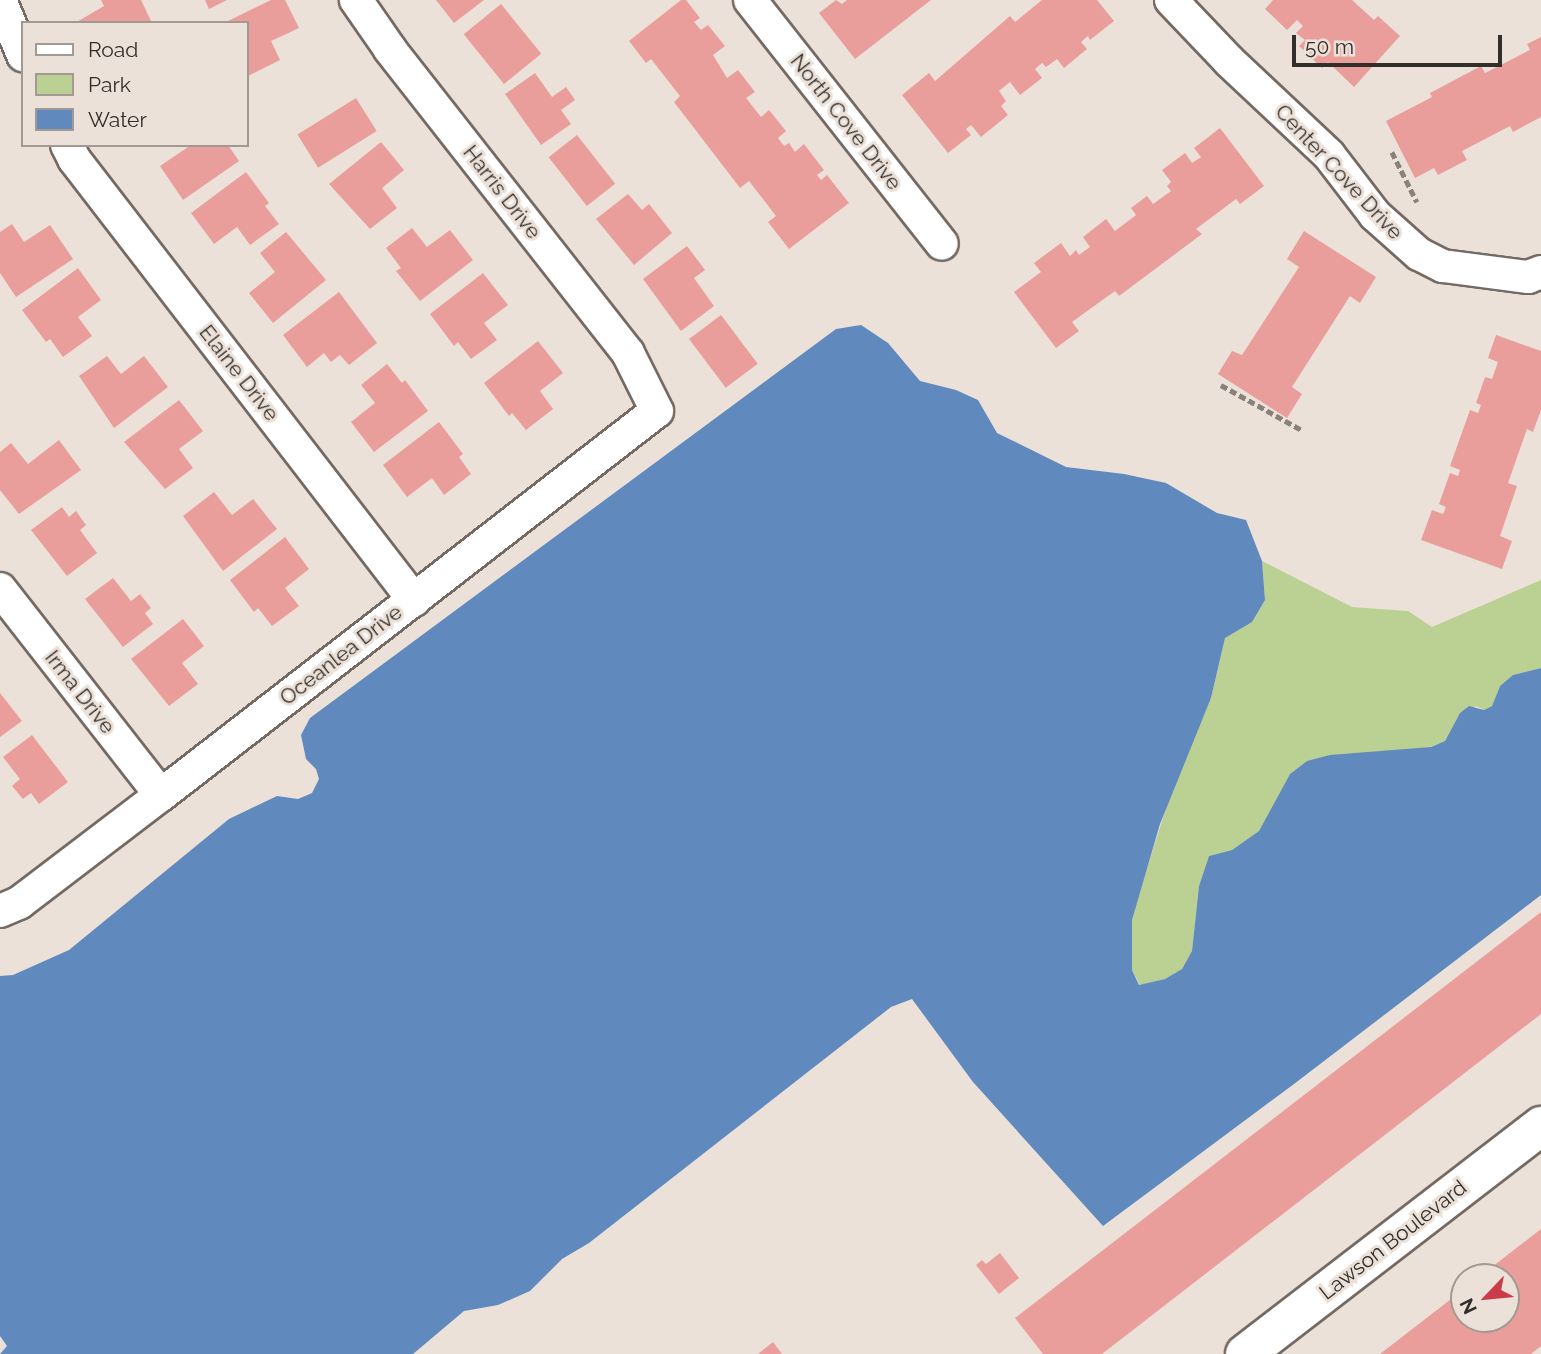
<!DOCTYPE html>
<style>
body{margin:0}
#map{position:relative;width:1541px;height:1354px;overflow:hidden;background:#ece1d8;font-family:Raleway,sans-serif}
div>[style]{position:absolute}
.green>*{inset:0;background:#bad193}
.water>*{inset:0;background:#6089bd}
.building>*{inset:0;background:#ea9e9c;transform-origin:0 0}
.path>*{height:4.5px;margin-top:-2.25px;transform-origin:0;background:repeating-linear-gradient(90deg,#89817b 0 7px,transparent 0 10.5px)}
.roads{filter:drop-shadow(2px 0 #746a63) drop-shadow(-2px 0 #746a63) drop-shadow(0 2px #746a63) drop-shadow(0 -2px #746a63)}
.minor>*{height:32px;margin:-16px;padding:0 16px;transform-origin:16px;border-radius:16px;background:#fff}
.secondary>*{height:38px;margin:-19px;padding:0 19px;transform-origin:19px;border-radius:19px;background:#fff}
span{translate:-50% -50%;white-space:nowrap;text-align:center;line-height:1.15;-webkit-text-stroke:6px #ece1d8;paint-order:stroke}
.street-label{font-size:21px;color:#322e2a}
.legend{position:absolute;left:21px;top:21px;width:228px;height:126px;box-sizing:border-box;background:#ece1d8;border:2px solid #a29992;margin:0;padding:9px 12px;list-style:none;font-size:21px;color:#322e2a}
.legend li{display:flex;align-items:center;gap:14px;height:35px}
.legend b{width:35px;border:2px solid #a29992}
.north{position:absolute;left:1450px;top:1263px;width:70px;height:70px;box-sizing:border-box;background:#ece1d8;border:2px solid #a29992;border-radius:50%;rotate:244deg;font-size:19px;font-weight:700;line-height:28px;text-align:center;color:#322e2a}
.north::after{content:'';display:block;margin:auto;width:24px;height:32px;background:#cc3b4a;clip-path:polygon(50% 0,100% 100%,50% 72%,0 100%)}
.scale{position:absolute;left:1292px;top:35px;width:210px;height:32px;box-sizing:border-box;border:4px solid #322e2a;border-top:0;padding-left:9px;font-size:21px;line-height:24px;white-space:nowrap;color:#322e2a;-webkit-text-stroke:5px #ece1d8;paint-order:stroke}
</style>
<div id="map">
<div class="green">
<div style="clip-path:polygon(1262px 561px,1352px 607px,1408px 611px,1432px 627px,1541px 580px,1541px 668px,1513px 675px,1500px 686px,1492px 706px,1484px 710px,1476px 706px,1460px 713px,1445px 741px,1430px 747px,1307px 761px,1290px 774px,1259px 831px,1232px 850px,1209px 856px,1199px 886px,1192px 951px,1182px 969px,1165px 979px,1140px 985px,1132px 970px,1132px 920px,1138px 897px,1173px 786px,1211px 698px,1225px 638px,1251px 622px,1265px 600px)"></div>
</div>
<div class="water">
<div style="clip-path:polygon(861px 325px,888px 343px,920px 381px,956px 390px,978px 400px,997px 433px,1066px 467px,1124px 474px,1166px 483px,1217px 513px,1246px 520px,1262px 561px,1265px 600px,1252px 622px,1225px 638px,1211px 698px,1160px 824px,1132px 920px,1132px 970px,1139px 985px,1165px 979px,1182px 969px,1192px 951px,1199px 886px,1209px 856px,1232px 850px,1259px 831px,1290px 774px,1307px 761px,1330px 755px,1431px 747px,1445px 741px,1460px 713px,1469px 706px,1484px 710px,1492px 706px,1500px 686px,1513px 675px,1541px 668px,1541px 895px,1294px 1084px,1103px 1226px,973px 1082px,912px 999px,891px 1007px,589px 1243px,562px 1259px,530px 1291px,498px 1305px,464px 1311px,413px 1354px,0 1354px,7px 1346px,0 1336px,0 976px,13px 975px,69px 950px,229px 819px,277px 796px,298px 799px,312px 793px,319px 779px,316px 769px,306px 759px,301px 735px,310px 718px,836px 329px)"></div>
</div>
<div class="building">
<div style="clip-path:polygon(101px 0,141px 0,152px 23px,75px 23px,104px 6px)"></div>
<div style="clip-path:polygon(205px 0,227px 0,209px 9px)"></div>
<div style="clip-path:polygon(271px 0,285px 0,299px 28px,271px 41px,280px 60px,248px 76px,247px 23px,224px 23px)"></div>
<div style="clip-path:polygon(436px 0,484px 0,454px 23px)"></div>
<div style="clip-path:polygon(681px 0,686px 0,700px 18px,694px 22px,701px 30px,708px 25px,725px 46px,713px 55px,727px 78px,738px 70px,755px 92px,746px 98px,761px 117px,769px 110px,786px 131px,778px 138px,784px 146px,789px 143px,795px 152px,804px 144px,824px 170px,817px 175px,821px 180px,827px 175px,849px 203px,789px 249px,768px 222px,776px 216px,749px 181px,740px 188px,674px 102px,680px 96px,651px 59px,646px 63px,629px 41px)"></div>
<div style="clip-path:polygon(836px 0,842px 4px,847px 0,931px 0,855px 59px,819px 13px)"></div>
<div style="clip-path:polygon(1042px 0,1097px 0,1114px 21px,1090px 40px,1088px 36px,1081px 42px,1087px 49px,1064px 68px,1057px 59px,1046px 67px,1042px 63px,1035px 69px,1042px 78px,1020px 95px,1010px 82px,999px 91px,1006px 101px,1001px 106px,1008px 115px,981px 137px,971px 125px,966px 129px,971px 135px,948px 153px,902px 95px,929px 73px,935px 81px,1010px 16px,1015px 22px)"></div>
<div style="clip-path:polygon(1273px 0,1352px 0,1374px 20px,1378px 16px,1400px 36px,1354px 87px,1328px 62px,1322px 68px,1299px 46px,1305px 40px,1296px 33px,1303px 26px,1297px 20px,1287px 30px,1265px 9px)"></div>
<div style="left:501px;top:4px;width:64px;height:48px;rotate:51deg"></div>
<div style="clip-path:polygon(1541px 37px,1541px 117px,1513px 132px,1510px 126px,1462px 151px,1467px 160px,1438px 175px,1434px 168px,1415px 178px,1386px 121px,1432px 97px,1430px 93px,1481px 66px,1485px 73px,1530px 50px,1527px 44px)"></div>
<div style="clip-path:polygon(535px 73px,552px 97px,566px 87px,575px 100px,561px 110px,571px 124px,541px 145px,505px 94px)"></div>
<div style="left:356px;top:98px;width:39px;height:69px;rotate:58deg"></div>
<div style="clip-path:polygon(1220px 128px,1264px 186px,1240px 204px,1236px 199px,1196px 229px,1202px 234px,1119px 296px,1115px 291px,1072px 322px,1079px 331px,1056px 348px,1014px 292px,1041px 272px,1034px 263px,1061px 243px,1070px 256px,1076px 250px,1079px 255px,1090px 247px,1083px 237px,1106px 219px,1115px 231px,1136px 215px,1131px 208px,1147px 196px,1153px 204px,1171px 191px,1167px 186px,1171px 182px,1162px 170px,1185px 153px,1192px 163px,1201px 157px,1194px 148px)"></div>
<div style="left:577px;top:135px;width:62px;height:36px;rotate:52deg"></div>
<div style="clip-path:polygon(381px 142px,404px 170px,382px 188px,397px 208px,370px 229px,329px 184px)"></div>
<div style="clip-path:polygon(191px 145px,228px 145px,239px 161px,183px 200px,160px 166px)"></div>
<div style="clip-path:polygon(246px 172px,269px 203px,265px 206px,279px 224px,250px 245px,237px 227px,214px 244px,191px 213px)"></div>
<div style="clip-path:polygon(628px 194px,642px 210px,649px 204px,672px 233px,634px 265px,596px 219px)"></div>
<div style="clip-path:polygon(12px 224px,24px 242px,50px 225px,73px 259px,16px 297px,0 273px,0 232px)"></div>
<div style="clip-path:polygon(412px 228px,427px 247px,450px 230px,473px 260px,420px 301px,396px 271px,401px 268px,386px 248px)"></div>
<div style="clip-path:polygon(1304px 231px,1376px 277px,1360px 303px,1350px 296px,1292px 387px,1302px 394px,1287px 418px,1218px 374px,1232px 351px,1242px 355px,1299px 267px,1287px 259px)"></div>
<div style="clip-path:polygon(286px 232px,326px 280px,273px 323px,249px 293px,275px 272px,260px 253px)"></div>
<div style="clip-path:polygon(687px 246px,705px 270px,694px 278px,714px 306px,681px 331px,643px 279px)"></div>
<div style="clip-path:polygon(78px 268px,101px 300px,78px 317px,92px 336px,63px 357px,50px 339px,46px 342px,22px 310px)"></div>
<div style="clip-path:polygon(483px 273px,508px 305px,484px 323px,497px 340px,471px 359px,458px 342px,454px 346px,430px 314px)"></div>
<div style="clip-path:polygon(339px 292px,377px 343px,349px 365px,340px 355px,331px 362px,324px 353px,307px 367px,283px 335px)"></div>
<div style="left:721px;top:315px;width:61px;height:40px;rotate:53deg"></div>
<div style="clip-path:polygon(1496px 335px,1541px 351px,1541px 410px,1533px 432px,1527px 429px,1508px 483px,1517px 486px,1500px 536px,1512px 541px,1502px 569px,1421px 540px,1432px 510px,1443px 514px,1446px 507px,1439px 504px,1450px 473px,1458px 476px,1460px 470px,1450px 466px,1470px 410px,1478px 413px,1481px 405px,1476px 403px,1485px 377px,1492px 379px,1498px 362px,1488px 358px)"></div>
<div style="clip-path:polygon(538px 341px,563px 373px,540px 391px,553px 409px,526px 430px,512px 413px,509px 416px,484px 383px)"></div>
<div style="clip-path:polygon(107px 356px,121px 374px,144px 356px,168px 387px,114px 428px,79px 376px)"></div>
<div style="clip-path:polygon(387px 364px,402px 383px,405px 380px,428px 411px,374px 452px,351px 422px,375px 403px,361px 385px)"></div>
<div style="clip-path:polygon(179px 400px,203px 431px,179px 449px,193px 468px,165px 489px,124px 442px)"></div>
<div style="clip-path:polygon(439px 422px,463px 454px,459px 457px,471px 474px,444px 495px,432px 478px,407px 497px,383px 465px)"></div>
<div style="clip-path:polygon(59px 440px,81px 470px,19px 514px,0 490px,0 452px,11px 443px,28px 464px)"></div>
<div style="clip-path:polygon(214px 492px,232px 515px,253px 499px,277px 529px,223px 571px,183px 516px)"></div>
<div style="clip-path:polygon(62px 507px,69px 517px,76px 511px,86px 525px,80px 530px,97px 553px,67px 576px,31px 530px)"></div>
<div style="clip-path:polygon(285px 537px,309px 569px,285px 588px,299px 606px,272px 626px,258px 608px,254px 612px,230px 580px)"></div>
<div style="clip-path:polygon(113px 578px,131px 601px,140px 594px,151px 608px,145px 613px,153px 624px,123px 647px,85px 599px)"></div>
<div style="clip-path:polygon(183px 619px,204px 646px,182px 663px,198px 684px,169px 706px,131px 659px)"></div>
<div style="clip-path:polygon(0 693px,22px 721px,0 737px)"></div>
<div style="clip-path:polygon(32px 735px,68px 782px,39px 804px,31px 793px,23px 799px,12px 786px,20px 779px,3px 757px)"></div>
<div style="clip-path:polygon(1541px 912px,1541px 1014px,1102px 1354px,1043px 1354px,1015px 1318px)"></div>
<div style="clip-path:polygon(1541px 1229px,1541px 1346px,1531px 1354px,1380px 1354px,1464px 1289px,1464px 1319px,1506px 1319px,1506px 1277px,1479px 1277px)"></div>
<div style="clip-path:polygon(1000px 1253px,1019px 1278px,999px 1294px,976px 1265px,982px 1260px,986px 1264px)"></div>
<div style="clip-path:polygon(773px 1342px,782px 1354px,758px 1354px)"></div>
</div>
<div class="path">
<div style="left:1392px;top:152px;width:56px;rotate:63.4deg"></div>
<div style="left:1221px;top:385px;width:93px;rotate:29.1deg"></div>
</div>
<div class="roads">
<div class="minor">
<div style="left:0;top:0;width:60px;rotate:67.3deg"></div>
<div style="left:750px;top:0;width:310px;rotate:51.8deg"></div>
<div style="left:1171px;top:0;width:84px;rotate:46.4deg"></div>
<div style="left:1229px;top:61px;width:137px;rotate:43.2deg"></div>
<div style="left:1329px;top:155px;width:76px;rotate:52.5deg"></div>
<div style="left:1375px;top:215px;width:59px;rotate:41.6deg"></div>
<div style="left:1419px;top:254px;width:27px;rotate:27deg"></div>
<div style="left:1443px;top:266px;width:86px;rotate:7.4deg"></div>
<div style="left:1528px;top:277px;width:14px;rotate:-21deg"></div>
<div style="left:67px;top:145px;width:16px;rotate:63deg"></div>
<div style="left:74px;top:159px;width:557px;rotate:52.37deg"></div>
<div style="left:0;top:589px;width:261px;rotate:52deg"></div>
<div style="left:0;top:911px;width:21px;rotate:-23deg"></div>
<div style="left:19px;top:903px;width:178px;rotate:-37.3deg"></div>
<div style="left:161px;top:795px;width:627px;rotate:-37.75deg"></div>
<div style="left:657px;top:411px;width:65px;rotate:-116.6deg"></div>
<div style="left:628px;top:353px;width:386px;rotate:-128.1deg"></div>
<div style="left:390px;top:49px;width:60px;rotate:-124.8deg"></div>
</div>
<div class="secondary">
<div style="left:1245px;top:1354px;width:374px;rotate:-37.6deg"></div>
</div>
</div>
<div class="street-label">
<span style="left:846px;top:122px;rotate:52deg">North Cove Drive</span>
<span style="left:1339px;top:172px;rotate:47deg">Center Cove Drive</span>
<span style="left:502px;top:192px;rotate:52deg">Harris Drive</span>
<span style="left:239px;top:373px;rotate:52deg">Elaine Drive</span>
<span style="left:341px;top:655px;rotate:-38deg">Oceanlea Drive</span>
<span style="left:80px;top:692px;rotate:52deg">Irma Drive</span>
<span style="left:1393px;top:1240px;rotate:-38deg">Lawson Boulevard</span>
</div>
<ul class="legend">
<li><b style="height:9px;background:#fff"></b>Road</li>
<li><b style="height:19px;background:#bad193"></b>Park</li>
<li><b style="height:19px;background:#6089bd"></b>Water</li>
</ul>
<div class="north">N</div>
<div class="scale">50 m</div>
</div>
